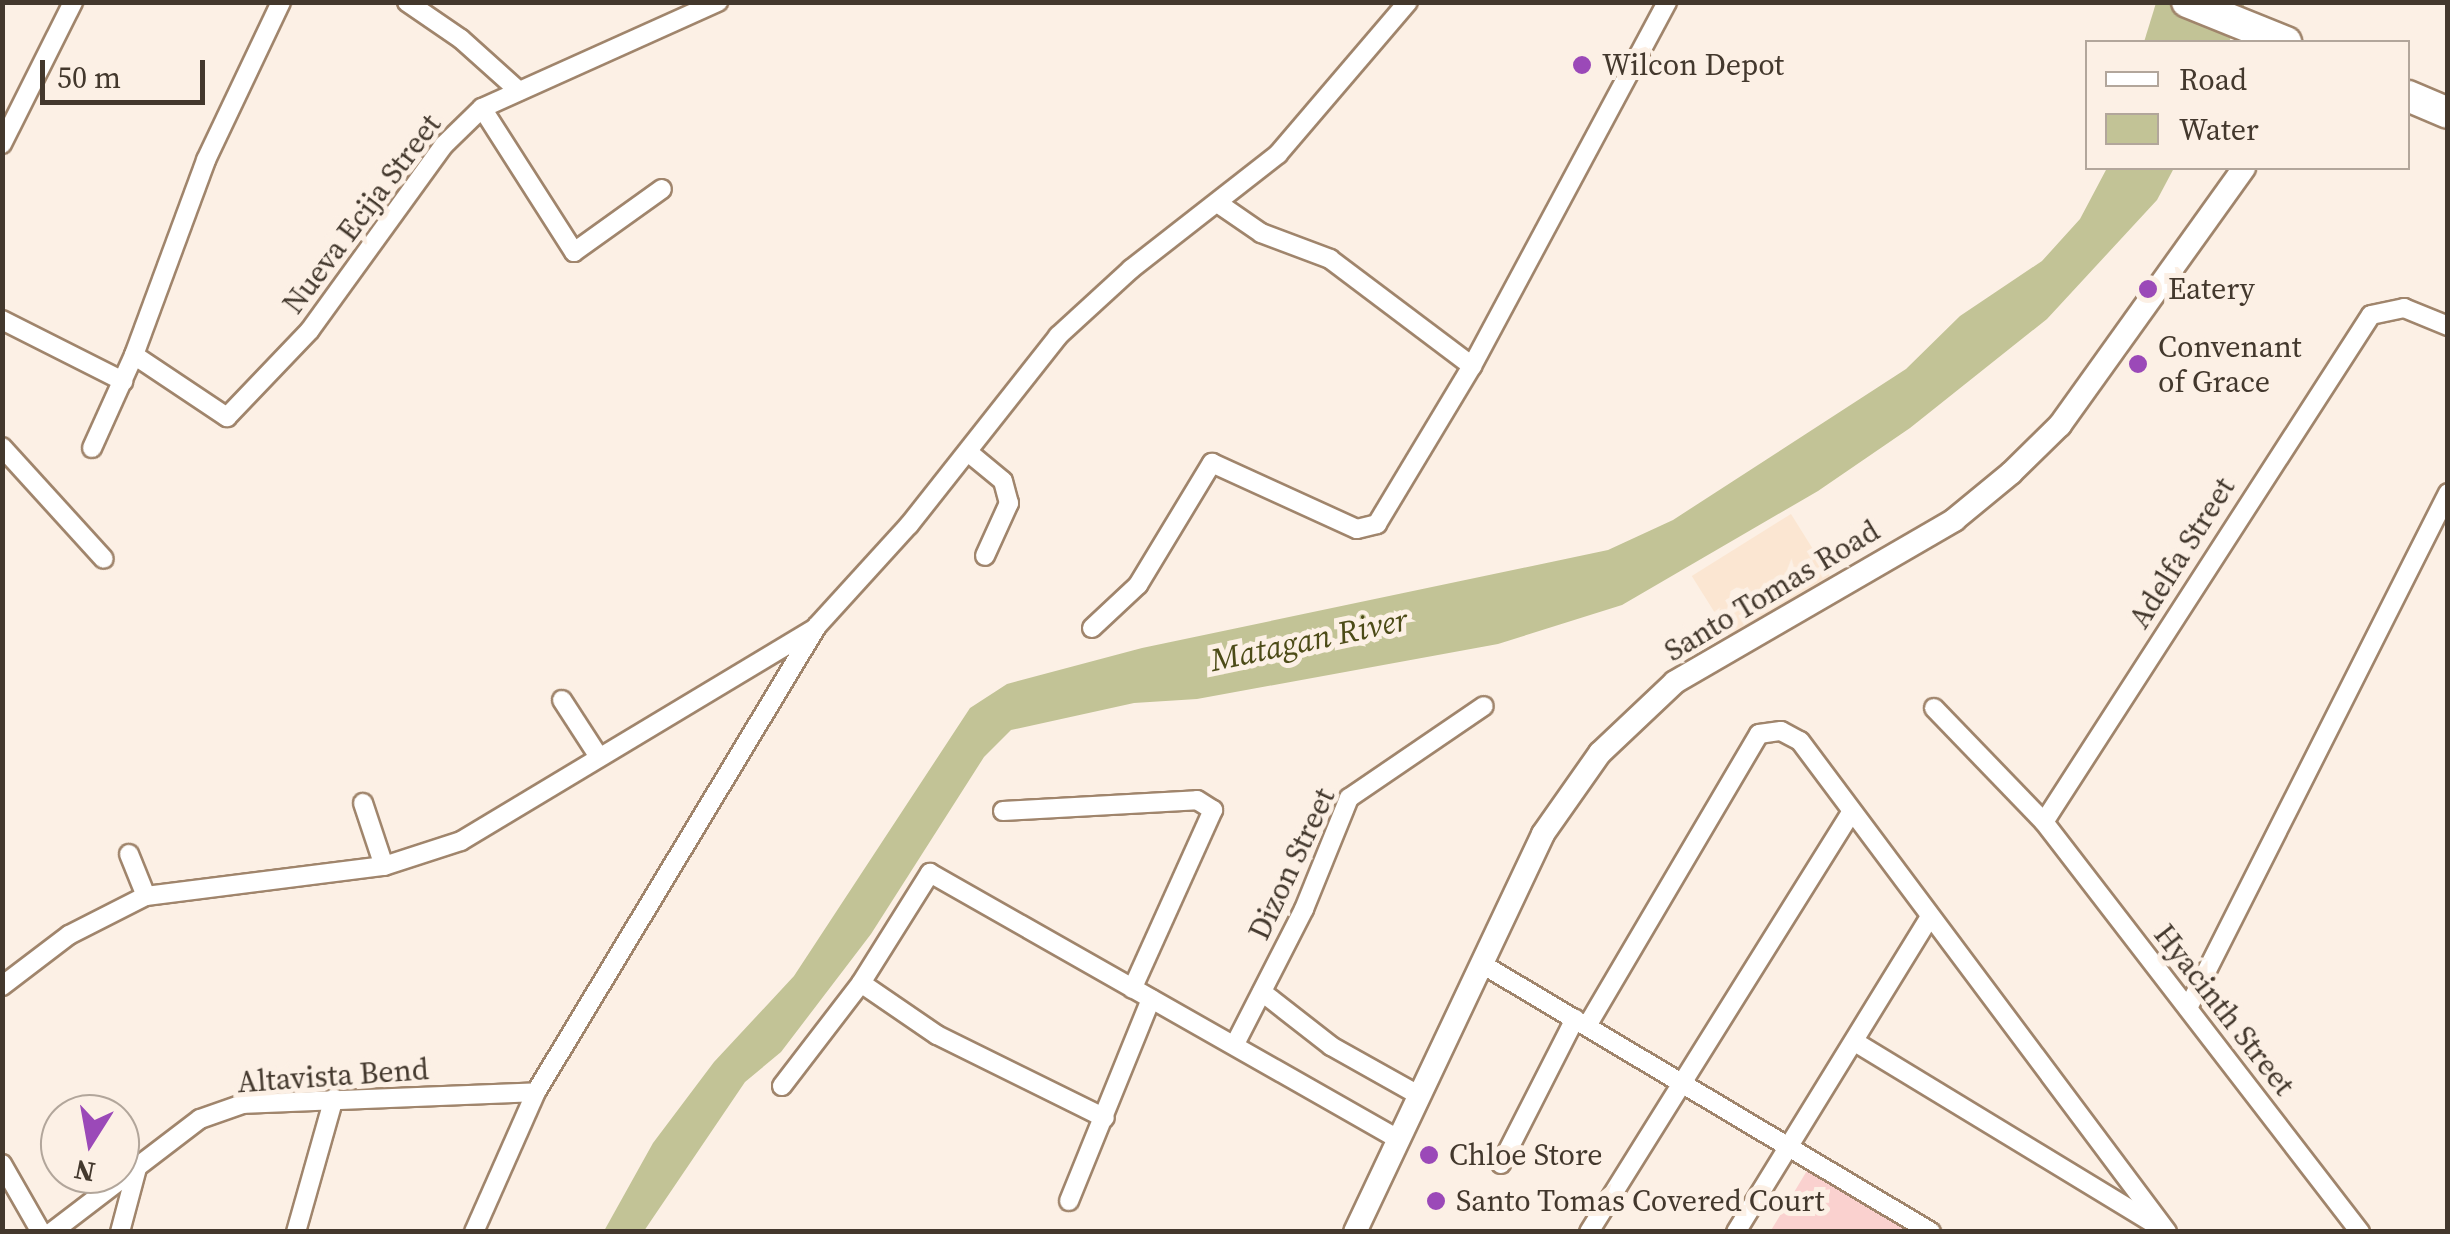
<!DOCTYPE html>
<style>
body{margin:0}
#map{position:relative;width:2450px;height:1234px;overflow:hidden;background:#fcf0e5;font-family:"Source Serif 4",serif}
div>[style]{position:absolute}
.built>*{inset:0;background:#fbe6d2;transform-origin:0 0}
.green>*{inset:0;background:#fad1cf}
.water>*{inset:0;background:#c2c396}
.roads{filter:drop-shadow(2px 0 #a0856c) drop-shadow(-2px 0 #a0856c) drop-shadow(0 2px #a0856c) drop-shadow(0 -2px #a0856c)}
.minor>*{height:18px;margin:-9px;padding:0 9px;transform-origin:9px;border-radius:9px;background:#fff}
.tertiary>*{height:22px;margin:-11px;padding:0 11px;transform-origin:11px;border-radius:11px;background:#fff}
.primary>*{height:30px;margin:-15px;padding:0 15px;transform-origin:15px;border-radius:15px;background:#fff}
.dots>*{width:28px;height:28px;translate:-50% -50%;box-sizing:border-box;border:5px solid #fcf0e5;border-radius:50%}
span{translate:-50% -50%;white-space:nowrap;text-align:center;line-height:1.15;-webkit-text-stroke:10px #fcf0e5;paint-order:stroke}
.poi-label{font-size:30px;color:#43382d}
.left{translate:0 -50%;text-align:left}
.street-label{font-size:30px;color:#43382d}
.water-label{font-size:32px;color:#4c4b17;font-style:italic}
.frame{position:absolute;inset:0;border:5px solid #43382d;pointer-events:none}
.legend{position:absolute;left:2085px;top:40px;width:325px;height:130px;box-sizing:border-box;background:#fcf0e5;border:2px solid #b2a69b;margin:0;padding:12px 18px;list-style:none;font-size:30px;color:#43382d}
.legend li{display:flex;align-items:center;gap:20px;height:50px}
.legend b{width:50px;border:2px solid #b2a69b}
.north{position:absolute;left:40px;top:1094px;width:100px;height:100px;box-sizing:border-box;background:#fcf0e5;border:2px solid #b2a69b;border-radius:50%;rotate:191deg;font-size:28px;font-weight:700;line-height:40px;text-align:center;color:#43382d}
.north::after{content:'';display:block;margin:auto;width:35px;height:45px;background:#9b49b8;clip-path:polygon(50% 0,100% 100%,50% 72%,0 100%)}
.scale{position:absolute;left:40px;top:60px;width:165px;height:45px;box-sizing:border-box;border:5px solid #43382d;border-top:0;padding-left:12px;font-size:30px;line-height:35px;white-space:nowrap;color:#43382d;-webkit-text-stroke:8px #fcf0e5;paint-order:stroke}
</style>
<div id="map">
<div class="built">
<div style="left:1791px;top:514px;width:77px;height:117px;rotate:58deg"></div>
</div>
<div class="green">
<div style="clip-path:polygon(1808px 1169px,1912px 1231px,1770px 1232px)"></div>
</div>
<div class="water">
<div style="clip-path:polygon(2156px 3px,2245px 3px,2229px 42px,2144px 42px)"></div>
<div style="clip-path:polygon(2107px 168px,2174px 168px,2157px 200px,2047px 319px,1910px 428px,1818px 491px,1622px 605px,1498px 644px,1197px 699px,1134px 703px,1011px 730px,984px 757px,871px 934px,781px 1052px,745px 1082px,644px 1231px,604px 1231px,653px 1143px,714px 1062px,794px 976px,970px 708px,1007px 684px,1142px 648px,1608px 550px,1673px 520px,1906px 369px,1960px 316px,2042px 261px,2080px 219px)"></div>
</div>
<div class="roads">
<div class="minor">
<div style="left:407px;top:2px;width:65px;rotate:34.4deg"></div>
<div style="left:461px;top:39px;width:78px;rotate:41.9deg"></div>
<div style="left:482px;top:108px;width:171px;rotate:57.4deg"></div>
<div style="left:574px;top:252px;width:108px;rotate:-35.6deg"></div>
<div style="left:2px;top:144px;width:159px;rotate:-63.4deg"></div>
<div style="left:1219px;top:204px;width:51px;rotate:34.6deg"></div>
<div style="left:1261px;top:233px;width:74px;rotate:20.6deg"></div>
<div style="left:1330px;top:259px;width:178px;rotate:37deg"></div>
<div style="left:2px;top:320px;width:136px;rotate:26.8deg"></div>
<div style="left:134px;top:355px;width:112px;rotate:33.7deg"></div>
<div style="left:227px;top:417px;width:120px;rotate:-46.3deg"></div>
<div style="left:310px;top:330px;width:228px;rotate:-54.1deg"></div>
<div style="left:444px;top:145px;width:53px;rotate:-44.2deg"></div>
<div style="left:482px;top:108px;width:259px;rotate:-24.2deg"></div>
<div style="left:2px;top:447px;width:151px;rotate:47.7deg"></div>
<div style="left:92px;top:448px;width:102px;rotate:-65.7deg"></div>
<div style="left:134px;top:355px;width:208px;rotate:-69.7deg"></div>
<div style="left:206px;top:160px;width:175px;rotate:-64.6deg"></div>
<div style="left:968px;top:452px;width:45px;rotate:39.6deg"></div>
<div style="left:1003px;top:481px;width:23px;rotate:75deg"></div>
<div style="left:1009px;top:503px;width:58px;rotate:114.4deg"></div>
<div style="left:1092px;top:628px;width:63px;rotate:-43.1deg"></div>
<div style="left:1138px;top:585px;width:143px;rotate:-58.8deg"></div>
<div style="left:1212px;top:463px;width:159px;rotate:24.5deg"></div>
<div style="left:1357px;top:529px;width:21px;rotate:-14deg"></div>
<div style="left:1377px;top:524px;width:184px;rotate:-59deg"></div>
<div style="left:1472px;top:366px;width:413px;rotate:-61.8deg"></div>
<div style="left:562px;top:700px;width:68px;rotate:57deg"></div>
<div style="left:1934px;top:708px;width:158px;rotate:46deg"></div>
<div style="left:2044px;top:822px;width:518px;rotate:52.38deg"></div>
<div style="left:363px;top:803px;width:66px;rotate:71.6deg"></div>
<div style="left:1003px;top:811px;width:194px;rotate:-3.2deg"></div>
<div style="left:1197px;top:800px;width:19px;rotate:32deg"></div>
<div style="left:1213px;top:810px;width:196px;rotate:114.3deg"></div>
<div style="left:2044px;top:822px;width:603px;rotate:-57.18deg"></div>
<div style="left:2371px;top:315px;width:34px;rotate:-12deg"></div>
<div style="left:2404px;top:308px;width:48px;rotate:22.2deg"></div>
<div style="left:129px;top:854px;width:45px;rotate:68deg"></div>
<div style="left:1482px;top:964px;width:523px;rotate:30.83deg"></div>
<div style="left:861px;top:983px;width:130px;rotate:-57.9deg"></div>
<div style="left:930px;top:873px;width:538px;rotate:29.61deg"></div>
<div style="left:2px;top:986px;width:84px;rotate:-37.3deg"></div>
<div style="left:69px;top:935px;width:86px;rotate:-26.9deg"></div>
<div style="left:146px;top:896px;width:240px;rotate:-7.2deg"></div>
<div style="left:384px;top:866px;width:81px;rotate:-18deg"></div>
<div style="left:461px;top:841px;width:413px;rotate:-31deg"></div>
<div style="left:1262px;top:992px;width:88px;rotate:38deg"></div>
<div style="left:1331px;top:1046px;width:102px;rotate:29.3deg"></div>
<div style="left:2188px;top:1008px;width:577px;rotate:-63.21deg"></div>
<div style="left:1587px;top:1026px;width:339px;rotate:-59.5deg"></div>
<div style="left:1759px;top:734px;width:22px;rotate:-8deg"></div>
<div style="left:1781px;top:731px;width:21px;rotate:28deg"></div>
<div style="left:1800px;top:741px;width:613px;rotate:53.22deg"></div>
<div style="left:1855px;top:1042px;width:354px;rotate:31.3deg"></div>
<div style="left:1235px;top:1044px;width:152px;rotate:-62.9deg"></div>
<div style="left:1304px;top:909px;width:120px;rotate:-67.9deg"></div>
<div style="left:1349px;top:798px;width:163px;rotate:-34.3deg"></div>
<div style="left:782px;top:1086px;width:130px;rotate:-52.5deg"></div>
<div style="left:861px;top:983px;width:92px;rotate:34.4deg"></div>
<div style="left:937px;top:1035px;width:187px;rotate:26.3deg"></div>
<div style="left:2px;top:1164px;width:78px;rotate:60.2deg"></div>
<div style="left:1501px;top:1164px;width:163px;rotate:-63deg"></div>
<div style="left:1069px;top:1201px;width:218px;rotate:-67.9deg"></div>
<div style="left:52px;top:1232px;width:186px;rotate:-37.4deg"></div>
<div style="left:200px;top:1119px;width:46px;rotate:-19.2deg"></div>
<div style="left:243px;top:1104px;width:293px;rotate:-2.3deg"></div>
<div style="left:120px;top:1232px;width:66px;rotate:-75.1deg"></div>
<div style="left:296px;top:1232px;width:139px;rotate:-74.2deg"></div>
<div style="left:474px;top:1232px;width:153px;rotate:-66.1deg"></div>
<div style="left:536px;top:1092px;width:544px;rotate:-58.91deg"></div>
<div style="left:817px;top:626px;width:137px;rotate:-47.7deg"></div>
<div style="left:909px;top:525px;width:241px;rotate:-51.7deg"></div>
<div style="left:1058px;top:336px;width:99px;rotate:-42.5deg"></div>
<div style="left:1131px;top:269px;width:187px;rotate:-38deg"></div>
<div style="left:1278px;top:154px;width:200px;rotate:-49.5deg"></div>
<div style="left:1589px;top:1232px;width:496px;rotate:-58deg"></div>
<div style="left:1736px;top:1232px;width:370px;rotate:-58.4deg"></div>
</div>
<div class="tertiary">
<div style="left:1355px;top:1232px;width:440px;rotate:-64.7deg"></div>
<div style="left:1543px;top:834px;width:99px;rotate:-54.9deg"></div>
<div style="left:1600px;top:753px;width:103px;rotate:-43.4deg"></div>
<div style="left:1675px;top:682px;width:323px;rotate:-30.1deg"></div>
<div style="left:1954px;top:520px;width:74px;rotate:-39.5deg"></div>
<div style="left:2011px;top:473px;width:69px;rotate:-44.4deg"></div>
<div style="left:2060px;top:425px;width:316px;rotate:-54.4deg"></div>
</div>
<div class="primary">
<div style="left:2187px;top:2px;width:107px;rotate:22deg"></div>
<div style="left:2408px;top:96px;width:43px;rotate:23deg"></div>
</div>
</div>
<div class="dots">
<div style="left:1582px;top:65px;background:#9b49b8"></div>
<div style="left:2148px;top:289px;background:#9b49b8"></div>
<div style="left:2138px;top:364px;background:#9b49b8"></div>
<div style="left:1429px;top:1155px;background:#9b49b8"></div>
<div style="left:1436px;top:1201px;background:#9b49b8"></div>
</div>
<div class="poi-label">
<span class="left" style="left:1602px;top:65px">Wilcon Depot</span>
<span class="left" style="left:2168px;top:289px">Eatery</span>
<span class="left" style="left:2158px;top:364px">Convenant<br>of Grace</span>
<span class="left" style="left:1449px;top:1155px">Chloe Store</span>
<span class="left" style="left:1456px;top:1201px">Santo Tomas Covered Court</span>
</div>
<div class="street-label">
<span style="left:362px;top:214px;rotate:-53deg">Nueva Ecija Street</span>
<span style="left:2182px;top:553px;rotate:-58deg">Adelfa Street</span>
<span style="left:1772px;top:591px;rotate:-31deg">Santo Tomas Road</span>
<span style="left:1292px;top:864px;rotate:-65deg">Dizon Street</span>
<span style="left:2224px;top:1010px;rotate:52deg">Hyacinth Street</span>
<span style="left:333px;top:1076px;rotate:-4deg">Altavista Bend</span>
</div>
<div class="water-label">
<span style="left:1309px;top:640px;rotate:-12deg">Matagan River</span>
</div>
<div class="frame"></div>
<ul class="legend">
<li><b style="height:12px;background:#fff"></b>Road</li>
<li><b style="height:28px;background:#c2c396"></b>Water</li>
</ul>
<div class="north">N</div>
<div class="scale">50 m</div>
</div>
